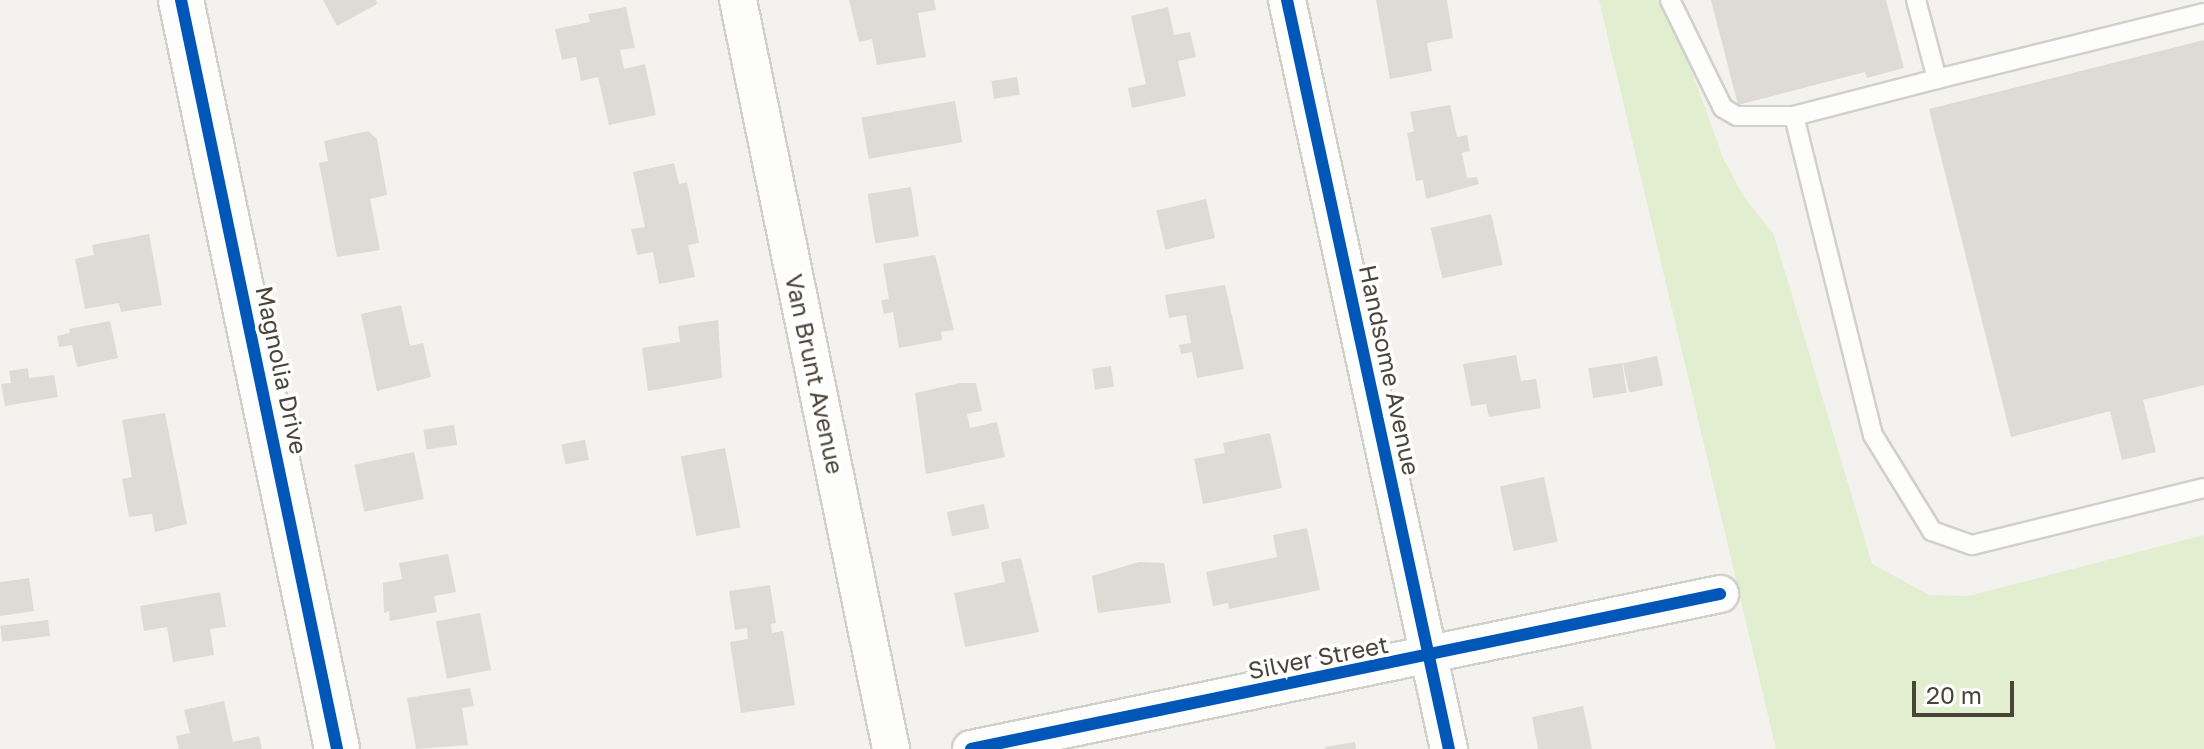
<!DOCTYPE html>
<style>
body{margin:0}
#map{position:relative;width:2204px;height:749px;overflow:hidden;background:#f4f2ee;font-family:"Golos Text",sans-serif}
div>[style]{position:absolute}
.green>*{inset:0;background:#e1eecf}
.building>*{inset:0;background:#dedbd6;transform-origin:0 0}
.roads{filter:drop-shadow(2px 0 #d2d0cb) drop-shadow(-2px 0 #d2d0cb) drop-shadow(0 2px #d2d0cb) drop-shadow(0 -2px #d2d0cb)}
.service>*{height:18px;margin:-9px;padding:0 9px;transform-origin:9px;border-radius:9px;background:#fdfdfc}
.minor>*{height:36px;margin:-18px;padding:0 18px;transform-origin:18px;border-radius:18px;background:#fdfdfc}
.tertiary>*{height:44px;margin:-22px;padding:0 22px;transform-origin:22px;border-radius:22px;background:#fdfdfc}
.cycleway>*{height:12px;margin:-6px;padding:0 6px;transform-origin:6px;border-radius:6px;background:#0057b8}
span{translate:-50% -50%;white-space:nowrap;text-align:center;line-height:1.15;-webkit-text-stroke:7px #fff;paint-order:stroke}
.street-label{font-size:24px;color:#4b4439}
.scale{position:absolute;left:1912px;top:681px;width:102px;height:36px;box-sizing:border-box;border:4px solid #4b4439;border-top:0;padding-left:10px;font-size:24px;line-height:28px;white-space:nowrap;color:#4b4439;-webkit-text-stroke:6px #fff;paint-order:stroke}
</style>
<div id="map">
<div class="green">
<div style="clip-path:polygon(1599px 0,1666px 0,1723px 158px,1744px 197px,1774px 235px,1872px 564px,1929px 595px,1968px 596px,2204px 535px,2204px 749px,1776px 749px)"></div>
</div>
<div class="building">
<div style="clip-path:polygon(323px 0,376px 0,377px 4px,337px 26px)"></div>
<div style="clip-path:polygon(849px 0,934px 0,936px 10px,918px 13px,926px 57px,877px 65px,872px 39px,859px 42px)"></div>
<div style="clip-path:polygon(1376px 0,1447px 0,1453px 38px,1427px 43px,1432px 71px,1390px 79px)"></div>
<div style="clip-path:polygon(1711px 0,1886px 0,1904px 68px,1867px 78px,1865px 72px,1738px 105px)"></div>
<div style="clip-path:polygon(626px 7px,635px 48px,620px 50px,624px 69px,645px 64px,656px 115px,609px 125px,598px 77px,581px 81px,576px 57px,562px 60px,555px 29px,590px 22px,588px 14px)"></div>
<div style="clip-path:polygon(1168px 7px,1174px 35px,1190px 32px,1196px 57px,1178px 61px,1186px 96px,1132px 108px,1128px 88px,1146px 84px,1131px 16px)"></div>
<div style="clip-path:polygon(2204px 40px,2204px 385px,2143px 400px,2156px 452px,2122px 460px,2110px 411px,2011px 437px,1929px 109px)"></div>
<div style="left:1017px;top:77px;width:18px;height:26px;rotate:81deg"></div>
<div style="left:955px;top:101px;width:42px;height:95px;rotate:80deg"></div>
<div style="clip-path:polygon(1450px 105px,1457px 137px,1467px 135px,1470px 151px,1462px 153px,1467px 178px,1477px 177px,1479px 184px,1426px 199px,1423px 180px,1416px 181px,1407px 133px,1414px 131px,1410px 112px)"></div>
<div style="clip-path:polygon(368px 131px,377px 139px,387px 195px,370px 199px,380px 250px,337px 257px,319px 163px,328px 161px,324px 141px)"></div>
<div style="clip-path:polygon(674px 163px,679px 184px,687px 182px,699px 243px,688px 245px,695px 277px,659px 284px,653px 252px,637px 255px,631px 229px,645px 227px,633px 172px)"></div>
<div style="left:911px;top:187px;width:50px;height:44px;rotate:81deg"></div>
<div style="left:1206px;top:199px;width:40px;height:51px;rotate:77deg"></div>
<div style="left:1491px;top:214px;width:52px;height:62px;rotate:77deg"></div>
<div style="clip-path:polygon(149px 234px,162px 305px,121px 312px,119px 303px,85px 309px,75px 259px,94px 255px,92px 245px)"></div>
<div style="clip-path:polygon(935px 255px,954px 330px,941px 332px,942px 340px,899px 348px,893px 312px,884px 314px,881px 300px,889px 299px,883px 264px)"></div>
<div style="clip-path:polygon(1225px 285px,1244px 369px,1197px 378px,1192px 352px,1181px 354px,1179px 345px,1191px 343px,1186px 315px,1169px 318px,1165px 295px)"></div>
<div style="clip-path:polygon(401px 305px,410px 346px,423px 343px,431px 377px,377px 391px,361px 314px)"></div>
<div style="clip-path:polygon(718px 320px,722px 378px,648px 391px,642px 348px,680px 342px,678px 326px)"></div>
<div style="clip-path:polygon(110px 321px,118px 358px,77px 367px,72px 345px,59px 347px,57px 336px,70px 333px,69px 329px)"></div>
<div style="clip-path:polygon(1516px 355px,1521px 381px,1536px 379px,1541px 408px,1489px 417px,1486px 404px,1471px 406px,1463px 364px)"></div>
<div style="left:1657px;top:356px;width:30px;height:35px;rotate:78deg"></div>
<div style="left:1622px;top:363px;width:30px;height:34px;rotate:81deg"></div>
<div style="left:1111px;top:366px;width:21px;height:19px;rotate:82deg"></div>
<div style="clip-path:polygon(28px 368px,29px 378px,54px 375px,58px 397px,5px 406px,1px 384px,11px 383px,9px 371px)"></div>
<div style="clip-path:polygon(960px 383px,976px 383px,982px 411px,967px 414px,970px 428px,997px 422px,1005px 457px,926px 474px,915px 393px)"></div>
<div style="clip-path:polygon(165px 413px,187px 524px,155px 532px,152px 514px,129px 517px,122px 479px,132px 477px,122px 420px)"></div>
<div style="left:454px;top:425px;width:20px;height:31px;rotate:81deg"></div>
<div style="clip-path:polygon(1270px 433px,1282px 488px,1203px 504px,1194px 459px,1225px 453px,1223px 443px)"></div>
<div style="left:585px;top:440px;width:20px;height:24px;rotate:79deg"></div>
<div style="left:725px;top:448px;width:81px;height:45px;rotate:79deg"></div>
<div style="left:414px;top:452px;width:48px;height:61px;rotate:78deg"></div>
<div style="left:1544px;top:477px;width:66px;height:45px;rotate:78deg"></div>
<div style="left:984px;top:504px;width:25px;height:38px;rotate:78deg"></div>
<div style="clip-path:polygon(1307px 528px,1320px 590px,1229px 609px,1228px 603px,1213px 606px,1206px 572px,1277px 557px,1273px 535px)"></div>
<div style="clip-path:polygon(448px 554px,456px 592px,434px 596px,437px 612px,390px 621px,389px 611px,384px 613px,383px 583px,402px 579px,399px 563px)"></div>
<div style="clip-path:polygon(1021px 558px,1039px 632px,965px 647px,954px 593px,1005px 582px,1001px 562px)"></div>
<div style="clip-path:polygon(1139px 562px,1164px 563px,1171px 603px,1098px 613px,1092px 576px)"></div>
<div style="clip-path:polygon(29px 578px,34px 611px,0 616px,0 582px)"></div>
<div style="clip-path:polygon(770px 585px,776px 623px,771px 624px,772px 633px,783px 631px,795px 705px,741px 713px,730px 642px,748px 639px,747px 628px,735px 630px,729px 591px)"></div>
<div style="clip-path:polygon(220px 592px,226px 627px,210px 629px,214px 655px,173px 662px,167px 627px,144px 631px,140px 606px)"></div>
<div style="left:480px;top:613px;width:58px;height:45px;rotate:79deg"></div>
<div style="left:48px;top:620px;width:16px;height:48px;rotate:83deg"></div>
<div style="clip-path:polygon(470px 688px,474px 706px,462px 708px,468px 745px,416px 749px,407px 698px)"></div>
<div style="clip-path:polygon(224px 701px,233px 742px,259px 736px,262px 749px,179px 749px,176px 736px,190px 733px,184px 710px)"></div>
<div style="clip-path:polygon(1583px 706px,1592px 749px,1538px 749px,1532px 717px)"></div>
<div style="clip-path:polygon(1355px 742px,1356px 749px,1325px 749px,1325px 747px)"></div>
</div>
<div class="roads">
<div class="service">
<div style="left:1670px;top:0;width:120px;rotate:63.9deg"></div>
<div style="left:1723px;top:108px;width:16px;rotate:30deg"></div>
<div style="left:1737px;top:116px;width:57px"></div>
<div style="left:1916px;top:0;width:82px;rotate:75.1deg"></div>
<div style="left:1937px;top:79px;width:275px;rotate:-13.9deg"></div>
<div style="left:1937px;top:79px;width:148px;rotate:165.5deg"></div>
<div style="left:1794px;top:116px;width:329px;rotate:76.1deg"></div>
<div style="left:1873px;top:435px;width:113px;rotate:58.4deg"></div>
<div style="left:1932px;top:531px;width:42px;rotate:19.3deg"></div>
<div style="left:1972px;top:545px;width:239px;rotate:-13.8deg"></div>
</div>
<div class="minor">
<div style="left:738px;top:0;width:764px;rotate:78.45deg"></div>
<div style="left:1287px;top:0;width:766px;rotate:77.8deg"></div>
<div style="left:971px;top:749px;width:765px;rotate:-11.69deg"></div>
</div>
<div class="tertiary">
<div style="left:181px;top:0;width:765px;rotate:78.23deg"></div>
</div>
</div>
<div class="cycleway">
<div style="left:181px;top:0;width:765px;rotate:78.23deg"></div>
<div style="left:1287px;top:0;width:766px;rotate:77.8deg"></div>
<div style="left:971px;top:749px;width:765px;rotate:-11.69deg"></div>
</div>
<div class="street-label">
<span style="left:282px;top:370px;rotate:78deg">Magnolia Drive</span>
<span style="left:1390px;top:370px;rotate:78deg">Handsome Avenue</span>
<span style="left:815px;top:374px;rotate:78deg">Van Brunt Avenue</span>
<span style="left:1318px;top:657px;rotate:-11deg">Silver Street</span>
</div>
<div class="scale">20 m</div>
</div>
